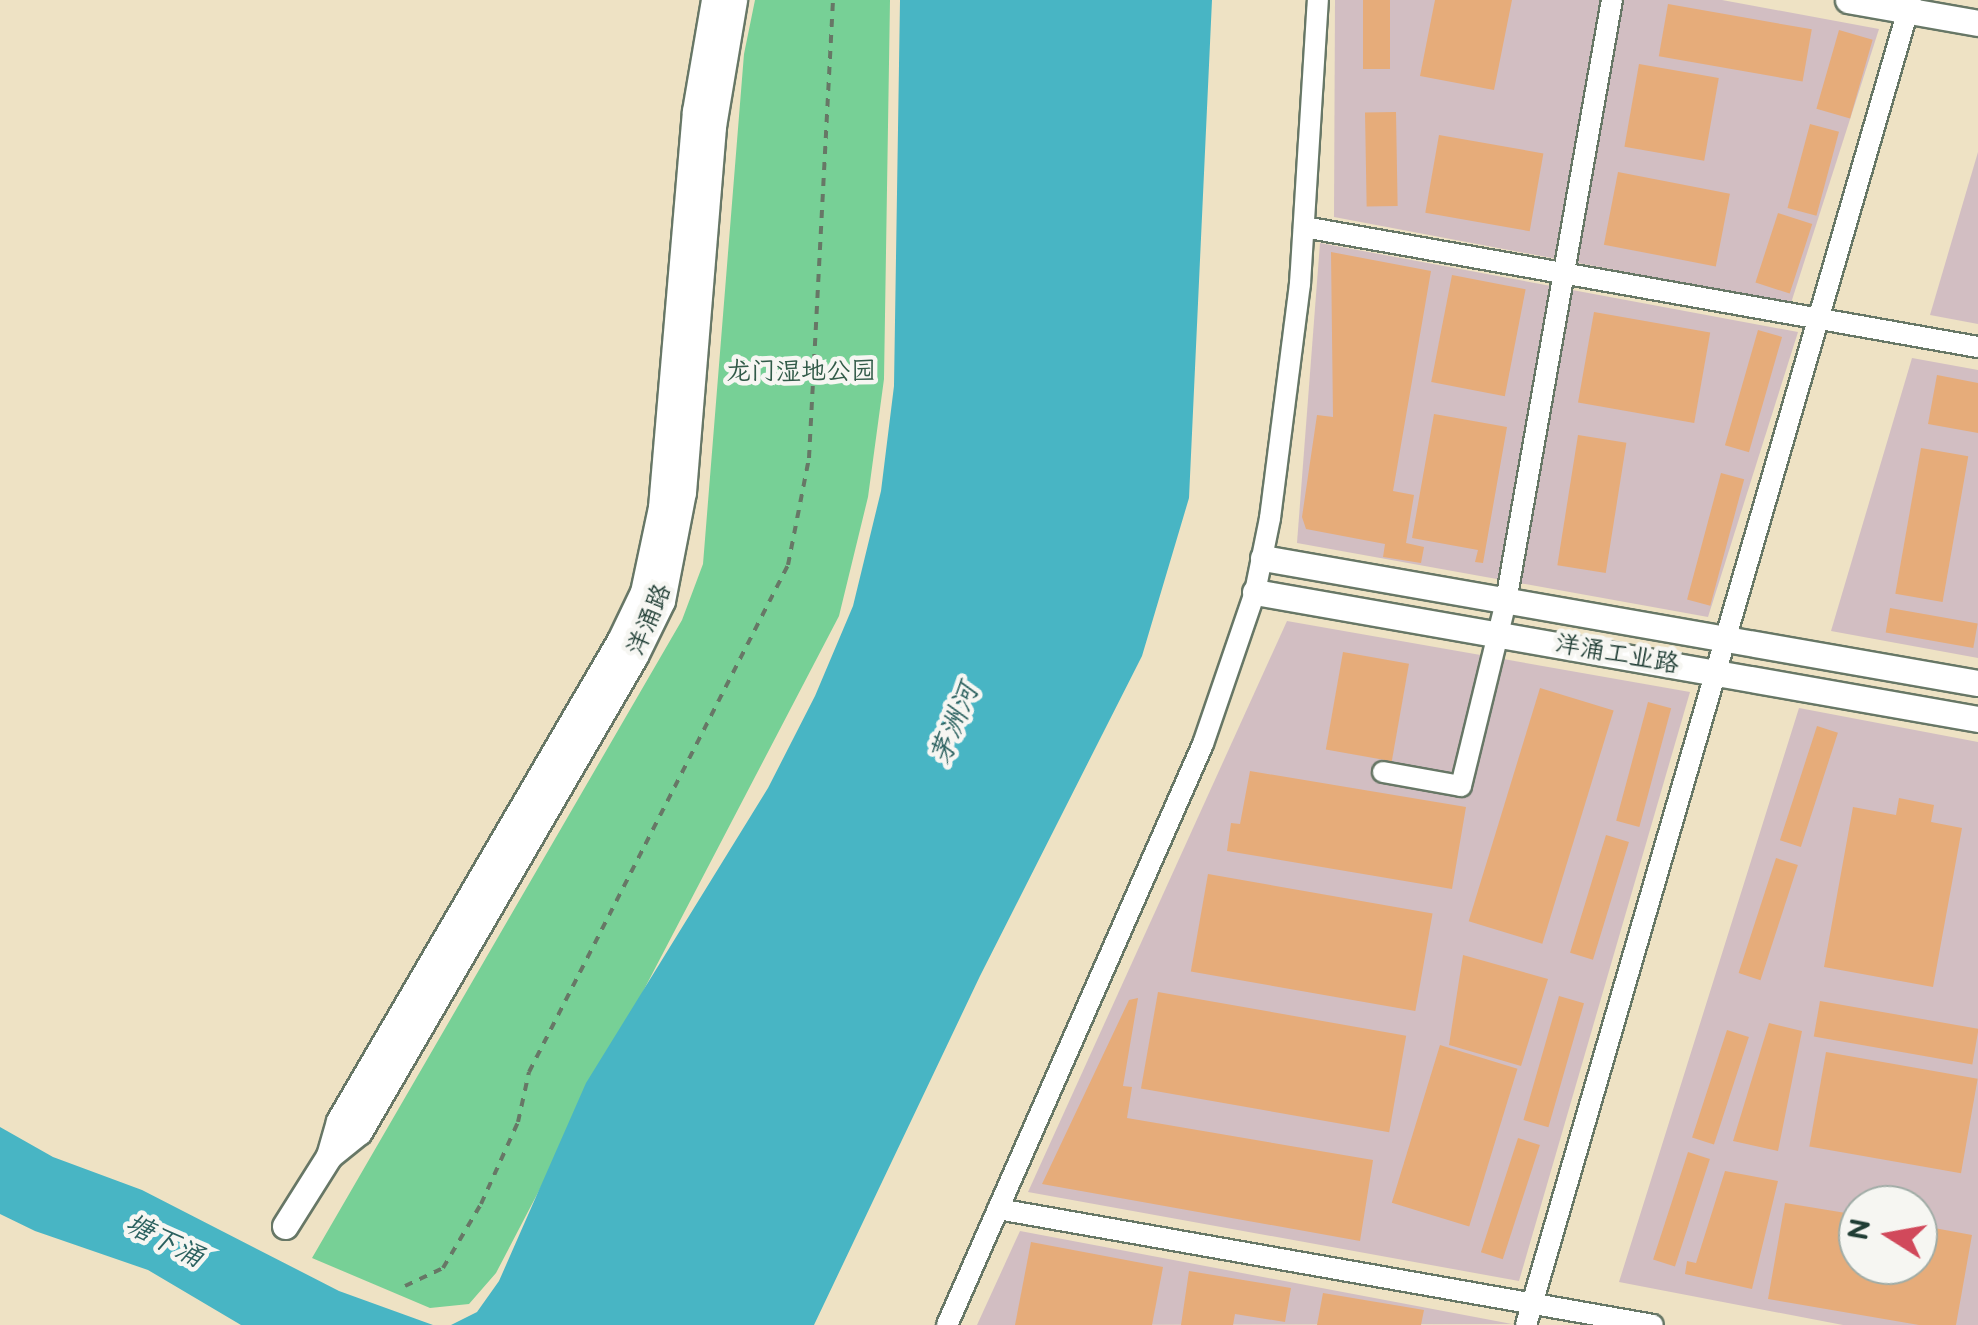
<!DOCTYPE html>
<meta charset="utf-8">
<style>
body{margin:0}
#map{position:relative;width:1978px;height:1325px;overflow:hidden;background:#eee2c4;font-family:"Balsamiq Sans","LXGW WenKai TC",sans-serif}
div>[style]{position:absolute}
.industrial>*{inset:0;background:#d2bec2}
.green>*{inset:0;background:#77d096}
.water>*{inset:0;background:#48b5c4}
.building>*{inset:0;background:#e6ac7a;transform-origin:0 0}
.path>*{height:4px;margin-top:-2px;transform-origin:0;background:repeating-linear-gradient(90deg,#677766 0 8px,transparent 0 16px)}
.roads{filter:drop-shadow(2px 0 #677766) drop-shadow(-2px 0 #677766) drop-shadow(0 2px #677766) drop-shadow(0 -2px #677766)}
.minor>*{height:20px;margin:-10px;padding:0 10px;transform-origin:10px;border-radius:10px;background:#fff}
.tertiary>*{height:25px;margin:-12.5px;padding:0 12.5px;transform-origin:12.5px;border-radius:12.5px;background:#fff}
span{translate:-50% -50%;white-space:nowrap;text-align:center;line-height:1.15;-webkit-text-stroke:9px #f6f6f2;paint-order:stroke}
.park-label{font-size:25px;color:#315a48}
.street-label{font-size:25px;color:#1f3d34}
.water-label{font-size:28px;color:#2b615f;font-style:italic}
.north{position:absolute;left:1838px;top:1185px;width:100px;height:100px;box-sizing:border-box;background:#f6f6f2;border:2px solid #a0aca6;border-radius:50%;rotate:281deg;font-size:28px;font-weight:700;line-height:40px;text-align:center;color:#1f3d34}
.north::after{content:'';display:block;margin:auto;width:35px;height:45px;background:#d1495b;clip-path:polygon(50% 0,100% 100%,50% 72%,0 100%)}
</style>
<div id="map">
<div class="industrial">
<div style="clip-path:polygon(1335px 0,1722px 0,1879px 29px,1791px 303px,1334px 217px)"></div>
<div style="clip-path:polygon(1978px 152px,1978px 324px,1930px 315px)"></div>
<div style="clip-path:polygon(1320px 243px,1798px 332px,1708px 617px,1297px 543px)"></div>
<div style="clip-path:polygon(1912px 358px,1978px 370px,1978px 658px,1831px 631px)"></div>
<div style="clip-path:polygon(1287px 621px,1690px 692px,1519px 1281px,1028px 1192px)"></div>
<div style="clip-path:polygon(evenodd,1799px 708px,1978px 742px,1978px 1325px,1843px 1325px,1619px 1282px,1799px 708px,1858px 1205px,1918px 1205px,1918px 1265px,1858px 1265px,1858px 1205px)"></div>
<div style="clip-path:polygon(1020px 1231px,1512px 1324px,977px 1325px)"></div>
</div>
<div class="green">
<div style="clip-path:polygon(755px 0,890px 0,884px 379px,868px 497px,839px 616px,496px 1273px,469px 1304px,430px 1308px,312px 1258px,682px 620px,703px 564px,744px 54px)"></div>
</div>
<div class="water">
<div style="clip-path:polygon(900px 0,1212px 0,1189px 498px,1142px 656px,980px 976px,814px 1325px,451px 1325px,477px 1312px,499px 1281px,586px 1083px,768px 788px,815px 696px,853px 606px,881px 491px,894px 386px)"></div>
<div style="clip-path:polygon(0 1127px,53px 1157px,142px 1190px,339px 1291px,433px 1325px,241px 1325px,148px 1270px,35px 1231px,0 1214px)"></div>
</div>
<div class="building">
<div style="left:1363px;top:0;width:27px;height:69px"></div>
<div style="clip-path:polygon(1435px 0,1512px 0,1494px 90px,1420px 76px)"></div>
<div style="left:1668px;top:4px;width:146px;height:53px;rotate:10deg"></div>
<div style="left:1839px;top:30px;width:35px;height:82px;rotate:16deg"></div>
<div style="left:1639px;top:64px;width:81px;height:84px;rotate:10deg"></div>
<div style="left:1396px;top:112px;width:94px;height:31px;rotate:89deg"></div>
<div style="left:1810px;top:124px;width:30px;height:87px;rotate:15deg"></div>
<div style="left:1439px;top:135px;width:106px;height:79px;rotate:10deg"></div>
<div style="left:1618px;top:172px;width:114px;height:74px;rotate:11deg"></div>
<div style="left:1778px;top:213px;width:36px;height:73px;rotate:18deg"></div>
<div style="clip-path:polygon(1331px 252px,1431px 271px,1393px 491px,1414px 495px,1406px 543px,1424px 547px,1421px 563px,1383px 557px,1385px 544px,1306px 529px,1302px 517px,1317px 415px,1333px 417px)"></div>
<div style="left:1452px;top:275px;width:75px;height:109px;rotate:11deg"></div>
<div style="left:1594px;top:312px;width:118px;height:92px;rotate:10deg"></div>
<div style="left:1758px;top:330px;width:25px;height:120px;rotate:16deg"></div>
<div style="clip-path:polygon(1937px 375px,1978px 383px,1978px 433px,1928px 424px)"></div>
<div style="clip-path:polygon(1434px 414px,1507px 427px,1483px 563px,1475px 562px,1478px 550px,1412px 538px)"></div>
<div style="left:1578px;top:435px;width:49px;height:132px;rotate:9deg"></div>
<div style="left:1921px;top:448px;width:48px;height:148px;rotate:10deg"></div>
<div style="left:1721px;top:473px;width:24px;height:131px;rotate:15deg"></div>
<div style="left:1890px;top:608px;width:89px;height:25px;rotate:10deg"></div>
<div style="left:1343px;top:652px;width:67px;height:99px;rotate:10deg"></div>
<div style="left:1540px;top:688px;width:77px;height:244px;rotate:17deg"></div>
<div style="left:1648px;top:702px;width:24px;height:123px;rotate:15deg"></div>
<div style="left:1817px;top:726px;width:22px;height:120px;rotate:18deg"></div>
<div style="clip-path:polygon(1250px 771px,1466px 807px,1452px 889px,1227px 851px,1231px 823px,1240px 824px)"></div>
<div style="clip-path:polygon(1899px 798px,1934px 805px,1931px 822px,1962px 828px,1933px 987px,1824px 967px,1853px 807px,1896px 815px)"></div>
<div style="left:1606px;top:835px;width:24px;height:123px;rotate:17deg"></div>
<div style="left:1776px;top:858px;width:23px;height:121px;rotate:18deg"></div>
<div style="left:1208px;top:874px;width:228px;height:99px;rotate:10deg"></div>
<div style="clip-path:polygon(1463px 955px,1548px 979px,1521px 1066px,1449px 1045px)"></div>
<div style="left:1158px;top:992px;width:252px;height:98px;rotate:10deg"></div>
<div style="left:1559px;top:996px;width:26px;height:129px;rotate:16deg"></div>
<div style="clip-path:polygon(1138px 998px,1123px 1086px,1132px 1087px,1127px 1118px,1373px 1160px,1360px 1241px,1042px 1184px,1129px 1000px)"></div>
<div style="left:1820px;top:1001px;width:161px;height:36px;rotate:10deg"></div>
<div style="clip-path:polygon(1769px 1023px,1802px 1031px,1778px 1151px,1733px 1141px)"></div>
<div style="left:1727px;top:1030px;width:23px;height:113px;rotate:18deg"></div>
<div style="left:1440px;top:1045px;width:81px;height:165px;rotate:17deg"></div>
<div style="left:1826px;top:1052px;width:154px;height:96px;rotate:10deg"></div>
<div style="left:1518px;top:1138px;width:23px;height:120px;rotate:18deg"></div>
<div style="left:1688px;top:1152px;width:23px;height:113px;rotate:18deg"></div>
<div style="clip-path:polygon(1725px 1171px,1778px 1181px,1752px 1289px,1685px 1274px,1687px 1261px,1696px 1263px)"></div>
<div style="clip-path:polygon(1785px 1203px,1858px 1215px,1858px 1265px,1918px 1265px,1918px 1225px,1972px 1235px,1956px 1325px,1919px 1325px,1768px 1299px)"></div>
<div style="clip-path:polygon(1031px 1242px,1163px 1267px,1152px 1325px,1015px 1325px)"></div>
<div style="clip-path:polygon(1189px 1271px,1291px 1288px,1285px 1322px,1235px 1314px,1233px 1325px,1181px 1325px)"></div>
<div style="clip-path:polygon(1323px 1293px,1424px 1310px,1421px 1325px,1317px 1325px)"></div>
</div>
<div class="path">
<div style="left:405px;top:1286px;width:42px;rotate:-25.3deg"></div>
<div style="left:443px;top:1268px;width:74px;rotate:-59.3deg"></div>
<div style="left:481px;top:1204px;width:90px;rotate:-65.7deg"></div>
<div style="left:518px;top:1122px;width:51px;rotate:-77.6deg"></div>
<div style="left:529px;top:1072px;width:569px;rotate:-62.94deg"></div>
<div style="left:788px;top:565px;width:109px;rotate:-78.9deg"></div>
<div style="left:809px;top:458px;width:459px;rotate:-87deg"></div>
</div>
<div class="roads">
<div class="minor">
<div style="left:1304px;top:227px;width:685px;rotate:10.1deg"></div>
<div style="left:1383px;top:772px;width:79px;rotate:10.2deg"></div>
<div style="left:1461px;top:786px;width:190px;rotate:-76.3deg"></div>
<div style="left:1506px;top:601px;width:610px;rotate:-80deg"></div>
<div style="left:998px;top:1209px;width:665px;rotate:10.04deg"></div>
<div style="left:947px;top:1325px;width:635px;rotate:-66.22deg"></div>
<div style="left:1203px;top:744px;width:161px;rotate:-71.1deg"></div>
<div style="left:1255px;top:592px;width:76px;rotate:-78.5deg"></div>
<div style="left:1270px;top:518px;width:236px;rotate:-82.7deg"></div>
<div style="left:1300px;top:284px;width:285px;rotate:-86.4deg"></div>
<div style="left:1526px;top:1325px;width:1380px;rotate:-73.8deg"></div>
</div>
<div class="tertiary">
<div style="left:1848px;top:0;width:132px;rotate:10deg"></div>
<div style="left:1263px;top:558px;width:726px;rotate:9.92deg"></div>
<div style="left:1255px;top:592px;width:734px;rotate:9.96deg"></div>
<div style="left:329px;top:1156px;width:38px;rotate:-39deg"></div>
<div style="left:359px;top:1132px;width:550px;rotate:-59.89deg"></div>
<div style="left:635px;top:656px;width:61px;rotate:-63.9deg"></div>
<div style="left:662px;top:601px;width:111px;rotate:-79.1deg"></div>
<div style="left:683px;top:492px;width:367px;rotate:-85.3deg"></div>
<div style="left:713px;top:126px;width:128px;rotate:-80.5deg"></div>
<div style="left:285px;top:1226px;width:83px;rotate:-57.8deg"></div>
<div style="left:329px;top:1156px;width:36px;rotate:-74deg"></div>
<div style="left:339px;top:1121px;width:557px;rotate:-59.71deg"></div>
<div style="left:620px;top:640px;width:53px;rotate:-64.4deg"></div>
<div style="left:643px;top:592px;width:87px;rotate:-78deg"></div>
<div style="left:661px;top:507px;width:397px;rotate:-85.1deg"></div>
<div style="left:695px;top:111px;width:113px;rotate:-80.3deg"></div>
</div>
</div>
<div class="park-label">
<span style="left:801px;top:372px">龙门湿地公园</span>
</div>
<div class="street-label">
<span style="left:650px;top:620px;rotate:-67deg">洋涌路</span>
<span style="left:1617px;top:655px;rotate:10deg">洋涌工业路</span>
</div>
<div class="water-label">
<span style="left:955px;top:724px;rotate:-68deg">茅洲河</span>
<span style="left:164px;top:1241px;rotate:27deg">塘下涌</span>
</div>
<div class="north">N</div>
</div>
